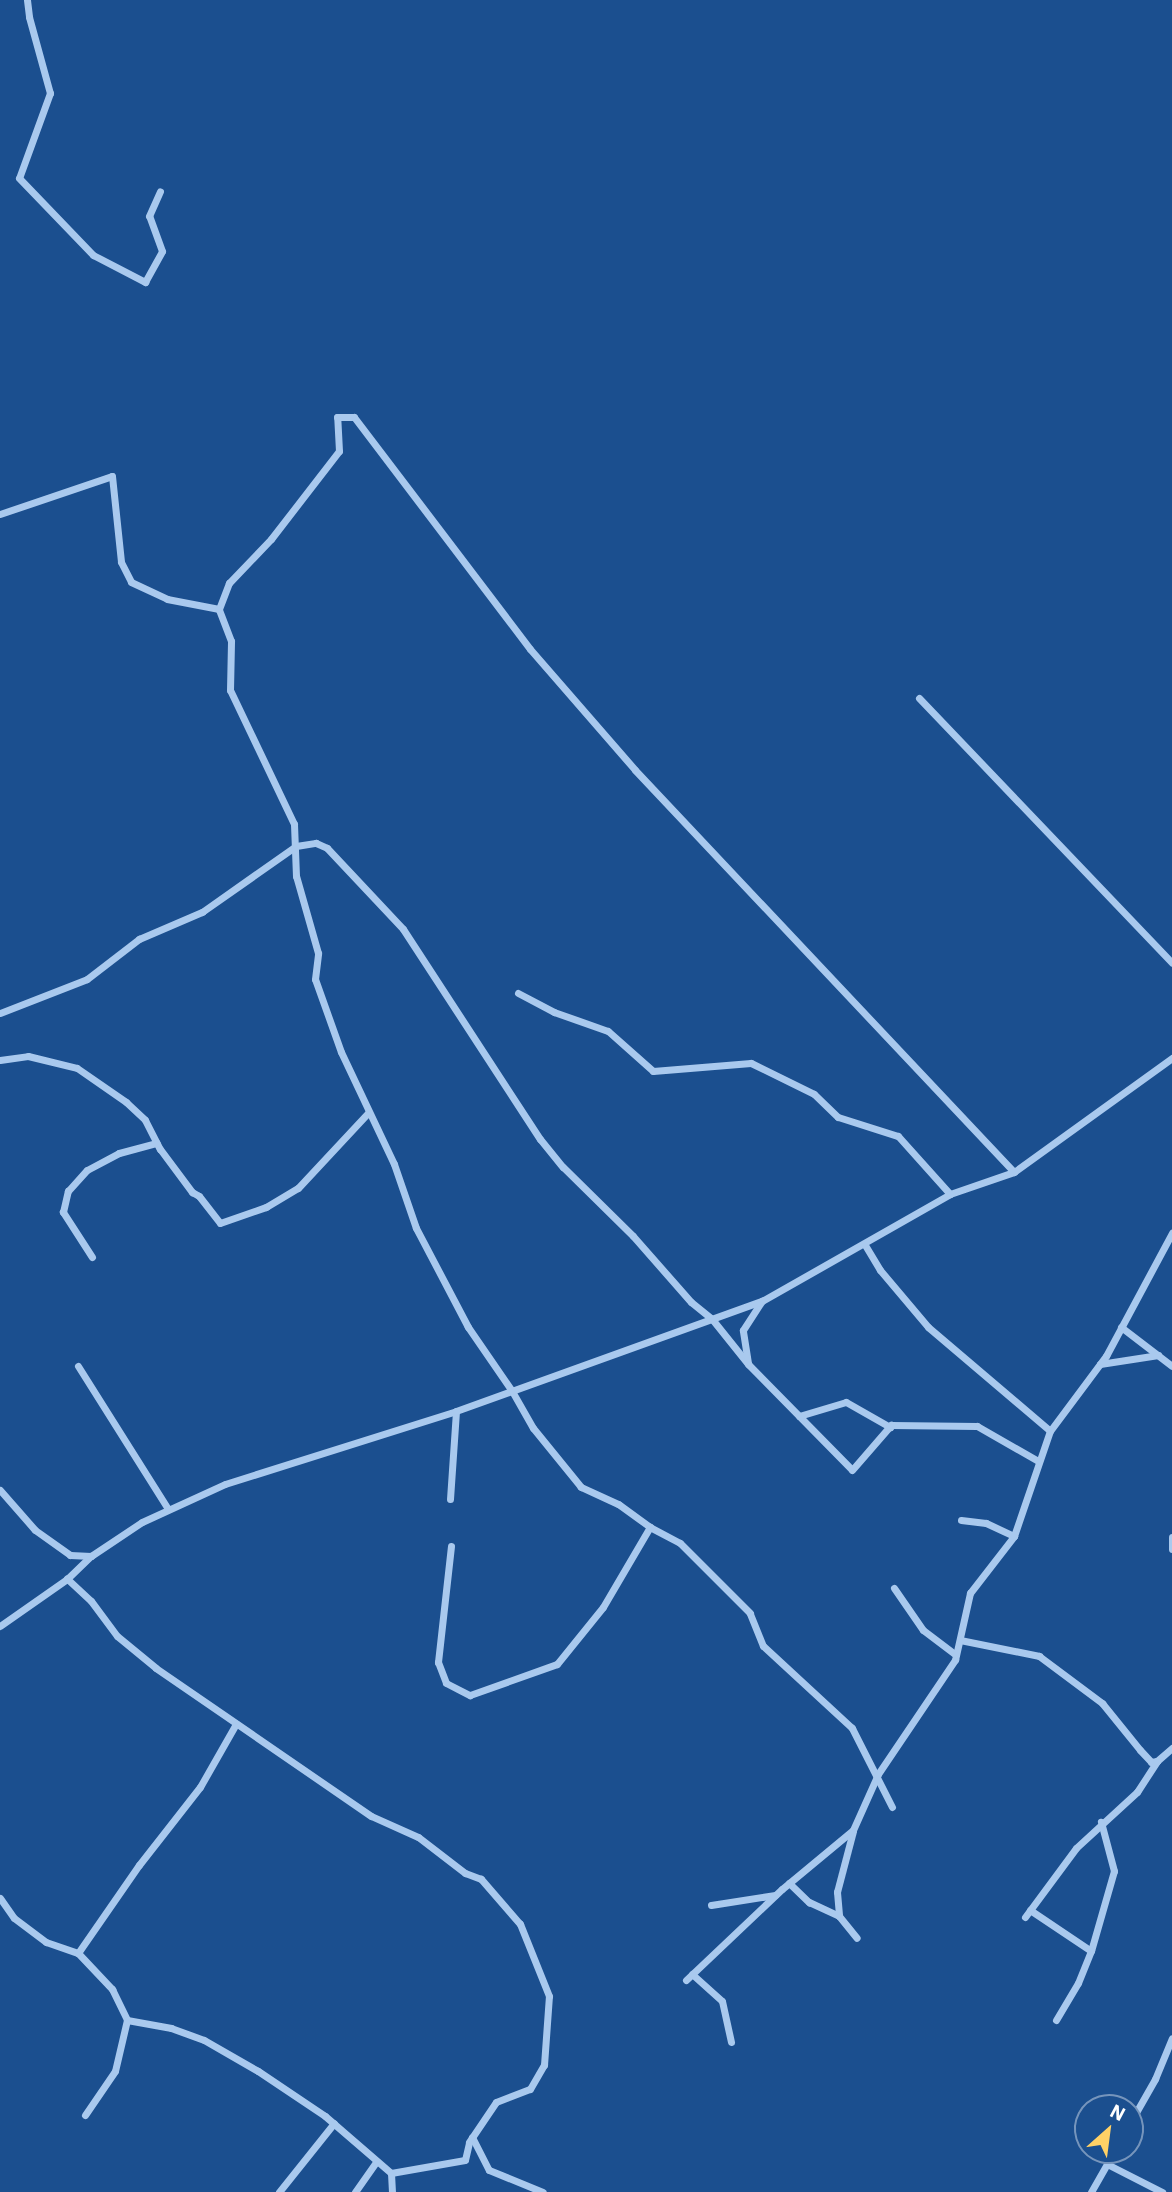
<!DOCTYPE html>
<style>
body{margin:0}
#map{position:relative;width:1172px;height:2192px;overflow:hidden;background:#1b4f8f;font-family:"IBM Plex Sans",sans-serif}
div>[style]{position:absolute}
.street>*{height:7px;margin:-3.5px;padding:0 3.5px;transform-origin:3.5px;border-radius:3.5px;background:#a9c9ee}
span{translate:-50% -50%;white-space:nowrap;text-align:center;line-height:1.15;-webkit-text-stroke:7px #1b4f8f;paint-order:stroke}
.north{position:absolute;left:1074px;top:2094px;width:70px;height:70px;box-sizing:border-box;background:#1b4f8f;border:2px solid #7695bc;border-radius:50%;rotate:28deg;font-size:19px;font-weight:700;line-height:28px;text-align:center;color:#fff}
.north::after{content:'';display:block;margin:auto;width:24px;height:32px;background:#ffd166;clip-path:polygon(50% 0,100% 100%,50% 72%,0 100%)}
</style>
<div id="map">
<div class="street">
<div style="left:27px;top:0;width:17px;rotate:83deg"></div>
<div style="left:29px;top:17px;width:79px;rotate:74.6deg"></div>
<div style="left:50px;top:93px;width:90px;rotate:110deg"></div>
<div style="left:19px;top:178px;width:107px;rotate:46.1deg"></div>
<div style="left:93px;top:255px;width:59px;rotate:27.4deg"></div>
<div style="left:145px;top:282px;width:35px;rotate:-61deg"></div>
<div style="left:162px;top:251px;width:37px;rotate:-110deg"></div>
<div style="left:149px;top:216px;width:27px;rotate:-66deg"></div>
<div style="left:0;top:514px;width:118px;rotate:-18.7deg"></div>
<div style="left:112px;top:476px;width:86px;rotate:84deg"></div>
<div style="left:121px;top:562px;width:22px;rotate:63deg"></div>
<div style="left:131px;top:582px;width:40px;rotate:25deg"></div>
<div style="left:167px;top:599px;width:53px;rotate:10.9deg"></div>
<div style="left:919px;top:698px;width:366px;rotate:46.3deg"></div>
<div style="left:518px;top:993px;width:41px;rotate:27.8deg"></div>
<div style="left:554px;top:1012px;width:57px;rotate:19.4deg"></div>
<div style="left:608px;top:1031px;width:60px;rotate:41.6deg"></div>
<div style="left:653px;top:1071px;width:98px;rotate:-4.7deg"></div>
<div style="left:751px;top:1063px;width:70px;rotate:26.2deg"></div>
<div style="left:814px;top:1094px;width:33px;rotate:44deg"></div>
<div style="left:838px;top:1117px;width:63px;rotate:17.6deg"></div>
<div style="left:898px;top:1136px;width:78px;rotate:48.1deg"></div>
<div style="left:0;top:1013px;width:93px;rotate:-21.3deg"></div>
<div style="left:87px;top:979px;width:66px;rotate:-37.6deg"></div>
<div style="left:139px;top:939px;width:69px;rotate:-23.2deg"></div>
<div style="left:202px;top:912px;width:115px;rotate:-35.1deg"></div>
<div style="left:296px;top:846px;width:20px;rotate:-9deg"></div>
<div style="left:316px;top:843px;width:12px;rotate:24deg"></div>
<div style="left:327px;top:848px;width:111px;rotate:46.8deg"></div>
<div style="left:403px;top:929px;width:251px;rotate:56.9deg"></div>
<div style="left:540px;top:1139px;width:36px;rotate:51deg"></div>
<div style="left:563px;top:1167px;width:98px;rotate:44.6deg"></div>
<div style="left:633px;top:1236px;width:88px;rotate:48.7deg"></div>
<div style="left:691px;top:1302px;width:27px;rotate:39deg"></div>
<div style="left:712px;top:1319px;width:58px;rotate:51.3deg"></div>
<div style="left:748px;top:1364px;width:148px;rotate:45.5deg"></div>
<div style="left:852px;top:1470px;width:60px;rotate:-49.1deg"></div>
<div style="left:891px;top:1425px;width:86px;rotate:0.7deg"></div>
<div style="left:977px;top:1426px;width:70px;rotate:29.8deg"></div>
<div style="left:0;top:1060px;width:28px;rotate:-8deg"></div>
<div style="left:28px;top:1056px;width:50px;rotate:13.8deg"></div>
<div style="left:77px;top:1068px;width:60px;rotate:34.8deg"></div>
<div style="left:126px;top:1102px;width:26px;rotate:43deg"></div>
<div style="left:145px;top:1120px;width:33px;rotate:63deg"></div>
<div style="left:160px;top:1149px;width:54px;rotate:53.3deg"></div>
<div style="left:192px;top:1192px;width:8px;rotate:30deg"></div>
<div style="left:199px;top:1196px;width:34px;rotate:52deg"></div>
<div style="left:220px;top:1223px;width:49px;rotate:-19.2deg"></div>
<div style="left:266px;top:1207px;width:37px;rotate:-31deg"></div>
<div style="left:298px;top:1188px;width:103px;rotate:-47deg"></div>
<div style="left:865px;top:1245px;width:29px;rotate:59deg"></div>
<div style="left:880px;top:1270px;width:75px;rotate:49.9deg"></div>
<div style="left:928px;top:1327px;width:160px;rotate:40.4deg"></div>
<div style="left:92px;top:1257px;width:54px;rotate:-122.8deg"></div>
<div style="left:63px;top:1212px;width:22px;rotate:-77deg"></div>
<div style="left:68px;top:1191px;width:28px;rotate:-48deg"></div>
<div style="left:87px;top:1170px;width:36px;rotate:-28deg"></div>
<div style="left:119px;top:1153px;width:39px;rotate:-15deg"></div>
<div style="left:1121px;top:1327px;width:64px;rotate:37.4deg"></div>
<div style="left:748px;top:1363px;width:33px;rotate:-99deg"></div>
<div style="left:743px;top:1330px;width:35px;rotate:-57deg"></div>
<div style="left:1100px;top:1364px;width:59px;rotate:-8.8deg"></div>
<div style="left:78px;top:1366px;width:169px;rotate:57.8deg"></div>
<div style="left:799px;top:1416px;width:49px;rotate:-16.6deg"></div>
<div style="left:846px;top:1402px;width:51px;rotate:29.6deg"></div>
<div style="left:0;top:1490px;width:53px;rotate:48.8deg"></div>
<div style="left:35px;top:1530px;width:43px;rotate:35.5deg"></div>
<div style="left:70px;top:1555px;width:21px;rotate:3deg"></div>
<div style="left:450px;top:1499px;width:88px;rotate:-86.1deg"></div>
<div style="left:961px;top:1520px;width:25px;rotate:7deg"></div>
<div style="left:986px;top:1523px;width:31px;rotate:25deg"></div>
<div style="left:1172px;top:1537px;width:12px;rotate:90deg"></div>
<div style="left:451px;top:1546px;width:117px;rotate:96.4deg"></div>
<div style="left:438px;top:1662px;width:22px;rotate:69deg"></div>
<div style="left:446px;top:1683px;width:27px;rotate:27deg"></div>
<div style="left:470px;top:1695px;width:92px;rotate:-19.6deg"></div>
<div style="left:557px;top:1664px;width:73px;rotate:-51.1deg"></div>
<div style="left:603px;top:1607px;width:93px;rotate:-59.6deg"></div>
<div style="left:894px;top:1588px;width:51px;rotate:55.4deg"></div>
<div style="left:923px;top:1630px;width:41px;rotate:37.1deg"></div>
<div style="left:0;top:1626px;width:82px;rotate:-35deg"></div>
<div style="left:67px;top:1579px;width:33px;rotate:-44deg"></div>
<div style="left:91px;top:1556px;width:61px;rotate:-33.7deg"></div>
<div style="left:142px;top:1522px;width:91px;rotate:-24.6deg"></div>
<div style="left:225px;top:1484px;width:242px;rotate:-17.5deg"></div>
<div style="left:456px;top:1411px;width:325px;rotate:-19.8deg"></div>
<div style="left:762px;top:1301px;width:216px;rotate:-29.6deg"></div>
<div style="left:950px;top:1194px;width:68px;rotate:-19deg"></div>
<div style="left:1014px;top:1172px;width:195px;rotate:-35.8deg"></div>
<div style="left:960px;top:1640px;width:81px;rotate:11.4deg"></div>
<div style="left:1039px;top:1656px;width:79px;rotate:36.7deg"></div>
<div style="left:1102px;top:1703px;width:60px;rotate:51deg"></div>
<div style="left:1140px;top:1750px;width:16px;rotate:47deg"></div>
<div style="left:1151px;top:1762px;width:6px;rotate:-9deg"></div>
<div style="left:892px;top:1807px;width:89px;rotate:-116.9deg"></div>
<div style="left:852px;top:1728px;width:121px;rotate:-137.3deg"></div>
<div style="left:763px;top:1646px;width:35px;rotate:-112deg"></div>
<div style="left:750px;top:1613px;width:99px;rotate:-135deg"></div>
<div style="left:680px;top:1543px;width:34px;rotate:-152deg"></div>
<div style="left:650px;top:1527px;width:39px;rotate:-144deg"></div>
<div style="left:618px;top:1504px;width:41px;rotate:-155.3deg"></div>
<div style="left:581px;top:1487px;width:76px;rotate:-129.1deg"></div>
<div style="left:533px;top:1428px;width:43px;rotate:-119.6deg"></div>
<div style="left:512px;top:1391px;width:78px;rotate:-124.5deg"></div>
<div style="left:468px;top:1327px;width:112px;rotate:-117.7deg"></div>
<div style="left:416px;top:1228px;width:68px;rotate:-109deg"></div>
<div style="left:394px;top:1164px;width:124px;rotate:-115.3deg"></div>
<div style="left:341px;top:1052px;width:77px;rotate:-109.6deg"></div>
<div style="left:315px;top:979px;width:26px;rotate:-83deg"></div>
<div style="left:318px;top:953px;width:80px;rotate:-105.9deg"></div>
<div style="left:296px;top:876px;width:52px;rotate:-92.2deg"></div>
<div style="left:294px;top:824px;width:148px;rotate:-115.5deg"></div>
<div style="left:230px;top:690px;width:49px;rotate:-88.8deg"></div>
<div style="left:231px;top:641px;width:34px;rotate:-111deg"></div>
<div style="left:219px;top:609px;width:28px;rotate:-69deg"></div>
<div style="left:229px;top:583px;width:61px;rotate:-46.3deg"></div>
<div style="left:271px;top:539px;width:111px;rotate:-52.3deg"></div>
<div style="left:339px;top:451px;width:34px;rotate:-93deg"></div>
<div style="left:337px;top:417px;width:17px"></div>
<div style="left:354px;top:417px;width:291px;rotate:52.8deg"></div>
<div style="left:530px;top:649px;width:160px;rotate:49deg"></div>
<div style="left:635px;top:770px;width:552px;rotate:46.69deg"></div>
<div style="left:853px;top:1831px;width:63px;rotate:104.7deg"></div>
<div style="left:837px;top:1892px;width:24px;rotate:85deg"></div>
<div style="left:839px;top:1916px;width:28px;rotate:51deg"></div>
<div style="left:789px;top:1883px;width:28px;rotate:44deg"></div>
<div style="left:809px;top:1902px;width:33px;rotate:25deg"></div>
<div style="left:0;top:1898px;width:24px;rotate:55deg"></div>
<div style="left:14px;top:1918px;width:40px;rotate:37deg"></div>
<div style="left:46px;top:1942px;width:34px;rotate:19deg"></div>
<div style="left:78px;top:1953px;width:50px;rotate:46.6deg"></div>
<div style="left:112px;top:1989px;width:34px;rotate:64deg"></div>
<div style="left:127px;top:2020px;width:45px;rotate:10.3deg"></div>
<div style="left:171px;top:2028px;width:35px;rotate:20deg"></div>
<div style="left:204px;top:2040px;width:62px;rotate:29.9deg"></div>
<div style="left:258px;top:2071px;width:81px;rotate:33.9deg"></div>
<div style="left:325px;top:2116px;width:87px;rotate:40.8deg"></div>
<div style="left:391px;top:2173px;width:75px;rotate:-10deg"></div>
<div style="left:465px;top:2160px;width:18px;rotate:-77deg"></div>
<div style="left:469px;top:2142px;width:48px;rotate:-56deg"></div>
<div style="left:496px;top:2102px;width:36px;rotate:-21deg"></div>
<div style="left:530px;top:2089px;width:28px;rotate:-60deg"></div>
<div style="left:544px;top:2065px;width:69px;rotate:-85.9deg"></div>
<div style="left:549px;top:1996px;width:78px;rotate:-111.9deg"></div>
<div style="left:520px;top:1924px;width:60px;rotate:-130.9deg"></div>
<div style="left:481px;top:1879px;width:17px;rotate:-159deg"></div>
<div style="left:465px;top:1873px;width:59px;rotate:-142.5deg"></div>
<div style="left:418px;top:1837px;width:51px;rotate:-155.9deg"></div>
<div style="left:371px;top:1816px;width:261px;rotate:-145.5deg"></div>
<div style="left:156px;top:1668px;width:50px;rotate:-140.6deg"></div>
<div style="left:117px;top:1636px;width:44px;rotate:-126.6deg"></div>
<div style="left:91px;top:1601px;width:33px;rotate:-137deg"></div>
<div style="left:711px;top:1905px;width:65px;rotate:-8.9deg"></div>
<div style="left:1030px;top:1910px;width:73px;rotate:33.9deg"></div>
<div style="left:1025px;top:1917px;width:86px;rotate:-53.5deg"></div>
<div style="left:1076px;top:1848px;width:83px;rotate:-42.6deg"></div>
<div style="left:1137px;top:1792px;width:37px;rotate:-57deg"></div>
<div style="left:1157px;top:1761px;width:20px;rotate:-41deg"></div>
<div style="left:78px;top:1953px;width:107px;rotate:-55.3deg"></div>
<div style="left:139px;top:1865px;width:99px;rotate:-52deg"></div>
<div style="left:200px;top:1787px;width:73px;rotate:-60.3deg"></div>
<div style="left:692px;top:1974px;width:40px;rotate:42deg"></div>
<div style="left:722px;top:2001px;width:42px;rotate:77.6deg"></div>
<div style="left:686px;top:1980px;width:132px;rotate:-43.5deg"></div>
<div style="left:782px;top:1889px;width:92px;rotate:-39.7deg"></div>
<div style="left:853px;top:1830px;width:61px;rotate:-65.9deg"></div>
<div style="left:878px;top:1774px;width:138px;rotate:-56deg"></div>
<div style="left:955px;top:1660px;width:69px;rotate:-77.4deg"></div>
<div style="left:970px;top:1593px;width:72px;rotate:-52.3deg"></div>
<div style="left:1014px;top:1536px;width:111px;rotate:-71.1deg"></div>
<div style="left:1050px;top:1431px;width:94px;rotate:-53.3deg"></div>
<div style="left:1106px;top:1356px;width:140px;rotate:-61.8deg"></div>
<div style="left:1056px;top:2020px;width:43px;rotate:-59.3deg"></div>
<div style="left:1078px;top:1983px;width:35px;rotate:-68deg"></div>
<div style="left:1091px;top:1951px;width:83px;rotate:-74deg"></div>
<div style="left:1114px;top:1871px;width:51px;rotate:-104.9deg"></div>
<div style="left:85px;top:2115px;width:53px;rotate:-55.7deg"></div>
<div style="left:115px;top:2071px;width:52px;rotate:-76.8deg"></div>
<div style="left:1130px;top:2123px;width:51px;rotate:-60.4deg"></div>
<div style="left:1155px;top:2079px;width:44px;rotate:-67.5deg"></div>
<div style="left:472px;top:2137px;width:37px;rotate:63deg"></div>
<div style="left:489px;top:2170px;width:58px;rotate:22.2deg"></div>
<div style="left:1107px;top:2164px;width:62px;rotate:27deg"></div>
<div style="left:391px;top:2173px;width:19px;rotate:87deg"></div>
<div style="left:279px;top:2192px;width:88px;rotate:-51.4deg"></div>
<div style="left:355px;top:2192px;width:37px;rotate:-55deg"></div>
<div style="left:1091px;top:2192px;width:48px;rotate:-60.3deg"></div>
</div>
<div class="north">N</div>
</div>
